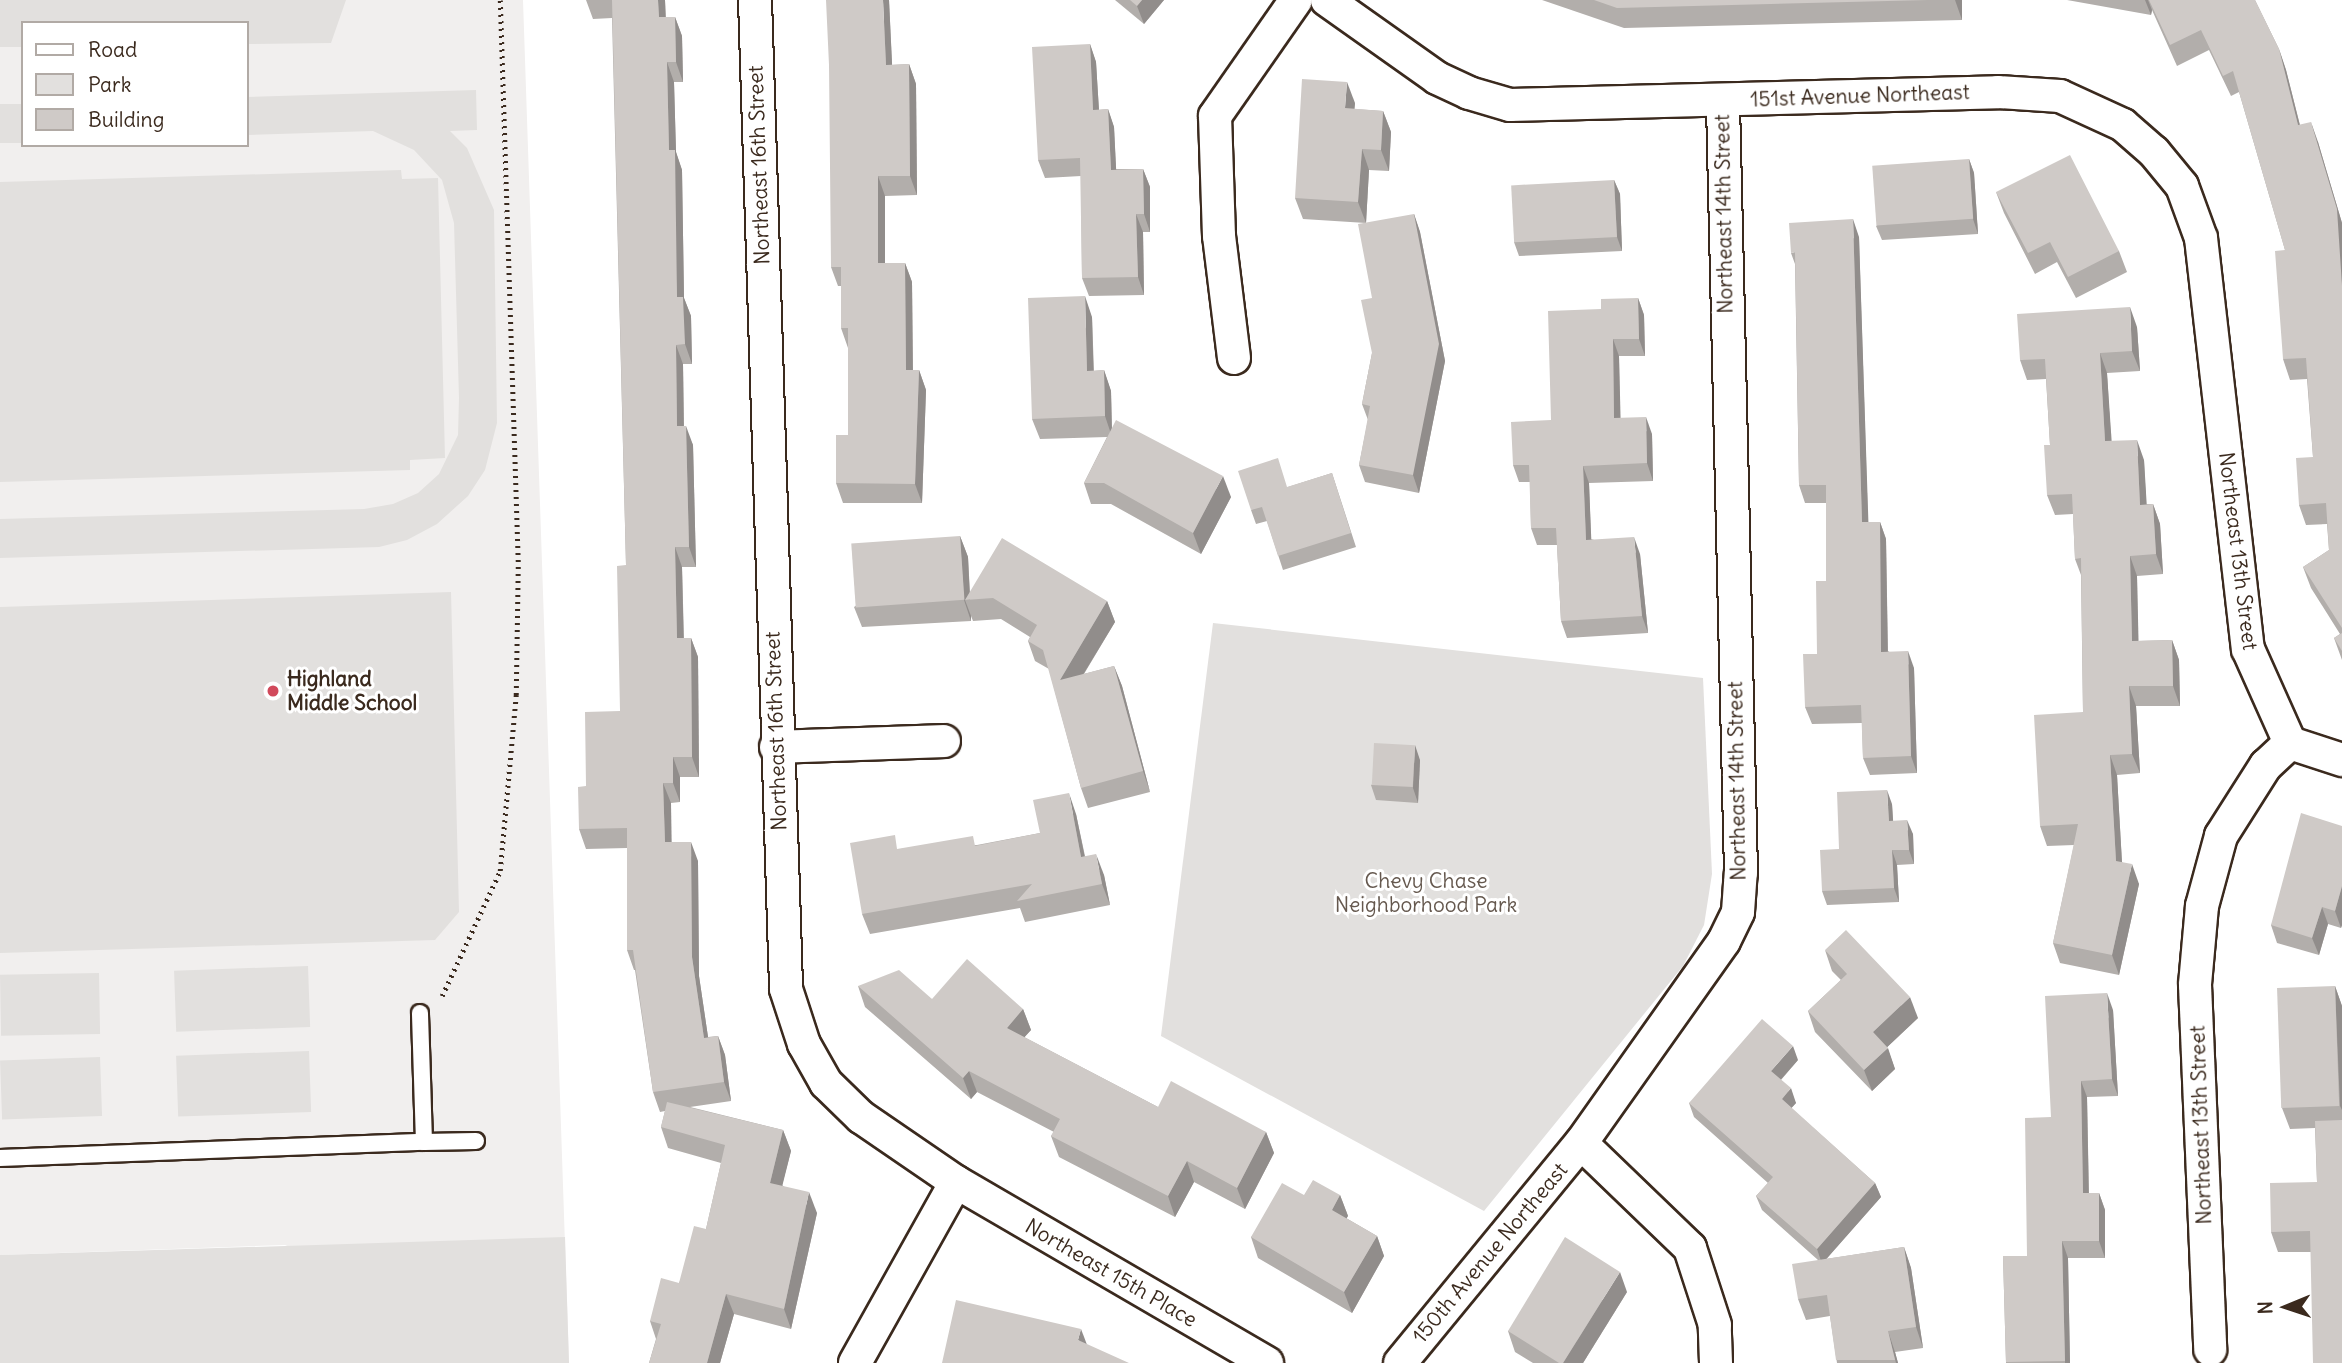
<!DOCTYPE html>
<style>
body{margin:0}
#map{position:relative;width:2342px;height:1363px;overflow:hidden;background:#fff;font-family:Delius,sans-serif}
div>[style]{position:absolute}
.built>*{inset:0;background:#f1efee}
.green>*{inset:0;background:#e2e0de;transform-origin:0 0}
.path>*{height:4.5px;margin-top:-2.25px;transform-origin:0;background:repeating-linear-gradient(90deg,#3b2a1e 0 2px,transparent 0 7px)}
.roads{filter:drop-shadow(2px 0 #3b2a1e) drop-shadow(-2px 0 #3b2a1e) drop-shadow(0 2px #3b2a1e) drop-shadow(0 -2px #3b2a1e)}
.service>*{height:16px;margin:-8px;padding:0 8px;transform-origin:8px;border-radius:8px;background:#fff}
.minor>*{height:32px;margin:-16px;padding:0 16px;transform-origin:16px;border-radius:16px;background:#fff}
.wall>*{inset:0;background:#b2aeab}
.shaded-wall>*{inset:0;background:#918d8b}
.building>*{inset:0;background:#cfcac7;transform-origin:0 0}
.dots>*{width:19px;height:19px;translate:-50% -50%;box-sizing:border-box;border:4px solid #fff;border-radius:50%}
span{translate:-50% -50%;white-space:nowrap;text-align:center;line-height:1.15;-webkit-text-stroke:6px #fff;paint-order:stroke}
.street-label{font-size:21px;color:#3b2a1e}
.poi-label{font-size:21px;color:#3b2a1e;font-weight:700}
.left{translate:0 -50%;text-align:left}
.park-label{font-size:21px;color:#65584e}
.legend{position:absolute;left:21px;top:21px;width:228px;height:126px;box-sizing:border-box;background:#fff;border:2px solid #b1aaa5;margin:0;padding:9px 12px;list-style:none;font-size:21px;color:#3b2a1e}
.legend li{display:flex;align-items:center;gap:14px;height:35px}
.legend b{width:35px;border:2px solid #b1aaa5}
.north{position:absolute;left:2251px;top:1272px;width:70px;height:70px;-webkit-text-stroke:5px #fff;paint-order:stroke;rotate:268deg;font-size:19px;font-weight:700;line-height:28px;text-align:center;color:#3b2a1e}
.north::after{content:'';display:block;margin:auto;width:24px;height:32px;background:#3b2a1e;clip-path:polygon(50% 0,100% 100%,50% 72%,0 100%)}
</style>
<div id="map">
<div class="built">
<div style="clip-path:polygon(evenodd,0 0,523px 0,569px 1363px,285px 1245px,0 1255px,0 0,23px 23px,247px 23px,247px 145px,23px 145px,23px 23px)"></div>
</div>
<div class="green">
<div style="clip-path:polygon(0 0,346px 0,331px 43px,247px 44px,247px 23px,23px 23px,23px 47px,0 47px)"></div>
<div style="clip-path:polygon(476px 90px,477px 130px,450px 131px,467px 148px,494px 210px,497px 423px,485px 470px,468px 496px,437px 524px,407px 540px,379px 547px,0 558px,0 519px,364px 509px,393px 504px,418px 493px,439px 474px,458px 435px,459px 398px,454px 223px,442px 180px,414px 150px,373px 131px,247px 135px,247px 97px)"></div>
<div style="left:0;top:104px;width:23px;height:39px"></div>
<div style="clip-path:polygon(401px 170px,402px 179px,438px 178px,445px 458px,410px 460px,410px 470px,0 482px,0 182px)"></div>
<div style="clip-path:polygon(451px 592px,459px 912px,435px 940px,0 953px,0 607px)"></div>
<div style="clip-path:polygon(1213px 623px,1703px 678px,1712px 874px,1704px 925px,1683px 966px,1484px 1211px,1161px 1036px)"></div>
<div style="left:308px;top:966px;width:61px;height:134px;rotate:88deg"></div>
<div style="left:99px;top:973px;width:61px;height:99px;rotate:89deg"></div>
<div style="left:309px;top:1051px;width:61px;height:133px;rotate:88deg"></div>
<div style="left:100px;top:1057px;width:59px;height:100px;rotate:88deg"></div>
<div style="clip-path:polygon(565px 1237px,569px 1363px,0 1363px,0 1255px)"></div>
</div>
<div class="path">
<div style="left:442px;top:996px;width:138px;rotate:-65.1deg"></div>
<div style="left:500px;top:871px;width:177px;rotate:-84.8deg"></div>
<div style="left:516px;top:695px;width:133px;rotate:-89.1deg"></div>
<div style="left:518px;top:562px;width:562px;rotate:-91.83deg"></div>
</div>
<div class="roads">
<div class="service">
<div style="left:424px;top:1142px;width:52px;rotate:-1.1deg"></div>
<div style="left:0;top:1158px;width:424px;rotate:-2.2deg"></div>
<div style="left:424px;top:1142px;width:129px;rotate:-91.8deg"></div>
</div>
<div class="minor">
<div style="left:755px;top:0;width:989px;rotate:88.2deg"></div>
<div style="left:786px;top:989px;width:58px;rotate:71.9deg"></div>
<div style="left:804px;top:1044px;width:45px;rotate:60.6deg"></div>
<div style="left:826px;top:1083px;width:49px;rotate:44.2deg"></div>
<div style="left:861px;top:1117px;width:115px;rotate:34.4deg"></div>
<div style="left:956px;top:1182px;width:207px;rotate:119.2deg"></div>
<div style="left:1327px;top:0;width:135px;rotate:35.3deg"></div>
<div style="left:1437px;top:78px;width:35px;rotate:25deg"></div>
<div style="left:1469px;top:93px;width:43px;rotate:16.3deg"></div>
<div style="left:1510px;top:105px;width:488px;rotate:-1.5deg"></div>
<div style="left:1998px;top:92px;width:62px;rotate:3.7deg"></div>
<div style="left:2060px;top:96px;width:69px;rotate:24.7deg"></div>
<div style="left:2123px;top:125px;width:41px;rotate:41.1deg"></div>
<div style="left:2154px;top:152px;width:44px;rotate:50.5deg"></div>
<div style="left:2182px;top:186px;width:55px;rotate:69.9deg"></div>
<div style="left:2201px;top:238px;width:414px;rotate:83.5deg"></div>
<div style="left:2248px;top:649px;width:103px;rotate:65.9deg"></div>
<div style="left:2290px;top:743px;width:33px;rotate:137deg"></div>
<div style="left:2266px;top:765px;width:84px;rotate:122.4deg"></div>
<div style="left:2221px;top:836px;width:73px;rotate:105.2deg"></div>
<div style="left:2202px;top:906px;width:79px;rotate:95.1deg"></div>
<div style="left:2195px;top:985px;width:365px;rotate:87.6deg"></div>
<div style="left:1234px;top:358px;width:123px;rotate:-97deg"></div>
<div style="left:1219px;top:236px;width:120px;rotate:-91.9deg"></div>
<div style="left:1215px;top:116px;width:141px;rotate:-55.1deg"></div>
<div style="left:2290px;top:743px;width:55px;rotate:18.1deg"></div>
<div style="left:776px;top:747px;width:168px;rotate:-2deg"></div>
<div style="left:956px;top:1182px;width:360px;rotate:30.2deg"></div>
<div style="left:1400px;top:1363px;width:285px;rotate:-50.6deg"></div>
<div style="left:1716px;top:1363px;width:38px;rotate:-92deg"></div>
<div style="left:1715px;top:1325px;width:81px;rotate:-108deg"></div>
<div style="left:1690px;top:1248px;width:151px;rotate:-136.1deg"></div>
<div style="left:1581px;top:1143px;width:247px;rotate:-54.7deg"></div>
<div style="left:1724px;top:941px;width:32px;rotate:-64deg"></div>
<div style="left:1738px;top:912px;width:39px;rotate:-86deg"></div>
<div style="left:1741px;top:873px;width:772px;rotate:-91.34deg"></div>
</div>
</div>
<div class="wall">
<div style="clip-path:polygon(586px 0,665px 0,666px 17px,675px 17px,682px 36px,683px 82px,674px 82px,676px 152px,682px 170px,684px 298px,691px 316px,692px 364px,683px 364px,684px 426px,693px 445px,696px 567px,682px 567px,684px 638px,691px 638px,698px 657px,699px 777px,680px 777px,680px 802px,671px 803px,671px 842px,698px 861px,699px 976px,708px 1037px,718px 1036px,725px 1055px,731px 1101px,690px 1107px,783px 1130px,791px 1151px,782px 1185px,817px 1213px,791px 1329px,734px 1314px,720px 1363px,649px 1363px,656px 1339px,650px 1321px,679px 1283px,706px 1229px,721px 1163px,668px 1148px,661px 1127px,665px 1111px,660px 1112px,653px 1092px,635px 970px,634px 970px,627px 950px,627px 848px,586px 849px,579px 829px,586px 786px,620px 711px,626px 565px,612px 18px,593px 19px)"></div>
<div style="clip-path:polygon(889px 0,892px 65px,909px 64px,916px 84px,917px 195px,885px 196px,885px 263px,905px 263px,912px 282px,913px 370px,919px 370px,926px 390px,922px 503px,843px 503px,836px 483px,848px 435px,848px 348px,841px 328px,841px 286px,838px 286px,831px 267px)"></div>
<div style="clip-path:polygon(1115px 0,1164px 0,1144px 24px)"></div>
<div style="clip-path:polygon(1542px 0,1962px 0,1962px 20px,1624px 28px)"></div>
<div style="clip-path:polygon(2067px 0,2255px 0,2279px 49px,2286px 70px,2300px 125px,2318px 142px,2342px 223px,2342px 660px,2334px 638px,2340px 634px,2311px 588px,2303px 567px,2329px 550px,2327px 524px,2306px 525px,2299px 505px,2313px 457px,2307px 379px,2290px 380px,2283px 359px,2285px 250px,2239px 92px,2231px 96px,2209px 50px,2177px 66px,2152px 10px,2151px 15px)"></div>
<div style="clip-path:polygon(1090px 44px,1096px 62px,1099px 110px,1108px 109px,1114px 127px,1116px 169px,1143px 169px,1150px 187px,1150px 232px,1143px 232px,1144px 295px,1089px 296px,1082px 278px,1081px 176px,1045px 178px,1038px 160px)"></div>
<div style="clip-path:polygon(1355px 103px,1354px 109px,1383px 111px,1391px 132px,1389px 171px,1369px 170px,1366px 223px,1303px 219px,1295px 198px)"></div>
<div style="clip-path:polygon(1969px 159px,1974px 173px,1978px 234px,1882px 240px,1876px 226px)"></div>
<div style="clip-path:polygon(1614px 180px,1620px 194px,1622px 251px,1519px 256px,1514px 242px)"></div>
<div style="clip-path:polygon(1996px 192px,2119px 251px,2127px 272px,2076px 298px,2057px 262px,2035px 274px,2004px 213px)"></div>
<div style="clip-path:polygon(1414px 214px,1420px 232px,1445px 361px,1419px 493px,1365px 482px,1359px 465px,1368px 420px,1362px 404px,1372px 353px,1372px 298px)"></div>
<div style="clip-path:polygon(1859px 237px,1868px 522px,1880px 522px,1886px 539px,1888px 651px,1914px 668px,1917px 773px,1870px 775px,1863px 758px,1862px 723px,1812px 724px,1805px 707px,1817px 654px,1826px 581px,1826px 503px,1805px 503px,1799px 485px,1795px 264px,1791px 253px)"></div>
<div style="clip-path:polygon(1638px 298px,1644px 315px,1645px 356px,1619px 356px,1620px 418px,1652px 434px,1653px 481px,1589px 483px,1591px 539px,1640px 554px,1648px 633px,1567px 638px,1561px 621px,1557px 545px,1537px 545px,1531px 528px,1530px 482px,1519px 482px,1513px 465px,1551px 420px,1601px 309px)"></div>
<div style="clip-path:polygon(1092px 317px,1094px 371px,1104px 370px,1111px 391px,1112px 428px,1231px 497px,1201px 554px,1111px 504px,1091px 504px,1084px 483px,1107px 437px,1040px 439px,1032px 419px)"></div>
<div style="clip-path:polygon(2137px 327px,2140px 371px,2107px 373px,2111px 441px,2144px 460px,2146px 504px,2153px 504px,2160px 524px,2163px 574px,2137px 576px,2138px 641px,2172px 640px,2179px 660px,2180px 706px,2136px 706px,2140px 773px,2117px 775px,2122px 862px,2139px 884px,2119px 975px,2060px 963px,2053px 943px,2074px 845px,2047px 846px,2040px 826px,2083px 712px,2081px 575px,2075px 559px,2073px 514px,2055px 515px,2047px 495px,2050px 445px,2046px 379px,2027px 380px,2020px 360px)"></div>
<div style="clip-path:polygon(1332px 473px,1356px 547px,1283px 570px,1267px 521px,1256px 524px,1251px 510px,1288px 487px)"></div>
<div style="clip-path:polygon(960px 536px,968px 557px,970px 593px,1107px 601px,1115px 622px,1084px 674px,1114px 666px,1122px 686px,1150px 792px,1088px 808px,1081px 788px,1049px 669px,1035px 661px,1028px 641px,1030px 637px,1001px 619px,973px 621px,971px 616px,971px 621px,862px 627px,854px 607px)"></div>
<div style="clip-path:polygon(1420px 760px,1418px 803px,1376px 800px,1371px 785px)"></div>
<div style="clip-path:polygon(1892px 804px,1893px 821px,1913px 834px,1914px 864px,1897px 865px,1899px 902px,1827px 905px,1822px 891px,1839px 849px)"></div>
<div style="clip-path:polygon(1076px 814px,1085px 856px,1104px 875px,1110px 905px,1025px 922px,1020px 908px,870px 934px,862px 914px,900px 849px,977px 845px,1040px 833px)"></div>
<div style="clip-path:polygon(2342px 826px,2342px 925px,2341px 928px,2328px 924px,2319px 955px,2277px 943px,2271px 925px)"></div>
<div style="clip-path:polygon(1825px 950px,1918px 1018px,1887px 1047px,1895px 1069px,1872px 1091px,1815px 1032px,1808px 1011px,1841px 980px,1832px 971px)"></div>
<div style="clip-path:polygon(858px 986px,932px 999px,1023px 1009px,1031px 1030px,1024px 1037px,1158px 1107px,1266px 1132px,1274px 1153px,1245px 1209px,1194px 1182px,1175px 1217px,1059px 1157px,1051px 1136px,1054px 1132px,977px 1092px,971px 1099px,865px 1007px)"></div>
<div style="clip-path:polygon(2335px 986px,2342px 1006px,2342px 1363px,2311px 1252px,2278px 1252px,2271px 1232px,2317px 1182px,2315px 1128px,2290px 1129px,2282px 1108px)"></div>
<div style="clip-path:polygon(2113px 1010px,2118px 1096px,2087px 1097px,2089px 1193px,2099px 1193px,2105px 1210px,2105px 1258px,2068px 1258px,2070px 1363px,2006px 1363px,2003px 1256px,2027px 1256px,2051px 1117px)"></div>
<div style="clip-path:polygon(1798px 1060px,1781px 1080px,1796px 1103px,1791px 1108px,1875px 1183px,1881px 1197px,1826px 1259px,1904px 1247px,1911px 1268px,1923px 1348px,1895px 1352px,1898px 1363px,1837px 1363px,1830px 1316px,1806px 1320px,1798px 1299px,1818px 1260px,1762px 1210px,1756px 1196px,1768px 1183px,1694px 1117px,1689px 1103px)"></div>
<div style="clip-path:polygon(1304px 1195px,1340px 1195px,1348px 1216px,1346px 1218px,1377px 1236px,1384px 1256px,1352px 1313px,1258px 1258px,1251px 1237px)"></div>
<div style="clip-path:polygon(1627px 1292px,1583px 1363px,1533px 1363px,1515px 1352px,1508px 1331px)"></div>
</div>
<div class="shaded-wall">
<div style="clip-path:polygon(658px 0,665px 0,666px 37px,659px 17px)"></div>
<div style="clip-path:polygon(883px 0,889px 0,893px 84px,886px 65px)"></div>
<div style="clip-path:polygon(1142px 0,1164px 0,1144px 24px,1137px 6px)"></div>
<div style="clip-path:polygon(1955px 0,1962px 0,1962px 20px)"></div>
<div style="clip-path:polygon(2145px 0,2148px 0,2152px 10px,2151px 15px)"></div>
<div style="clip-path:polygon(675px 17px,682px 36px,683px 82px,676px 62px)"></div>
<div style="clip-path:polygon(1090px 44px,1096px 62px,1100px 128px,1093px 110px)"></div>
<div style="clip-path:polygon(2279px 49px,2286px 70px,2305px 146px,2298px 125px)"></div>
<div style="clip-path:polygon(667px 62px,674px 82px,676px 152px,682px 170px,684px 298px,691px 316px,692px 364px,685px 344px,677px 297px,669px 150px)"></div>
<div style="clip-path:polygon(909px 64px,916px 84px,917px 195px,910px 176px)"></div>
<div style="clip-path:polygon(1347px 82px,1355px 103px,1353px 129px,1345px 108px)"></div>
<div style="clip-path:polygon(1108px 109px,1114px 127px,1117px 187px,1111px 170px)"></div>
<div style="clip-path:polygon(1383px 111px,1391px 132px,1389px 171px,1381px 150px)"></div>
<div style="clip-path:polygon(2311px 122px,2318px 142px,2342px 223px,2342px 286px)"></div>
<div style="clip-path:polygon(1362px 149px,1369px 170px,1366px 223px,1358px 202px)"></div>
<div style="clip-path:polygon(1969px 159px,1974px 173px,1978px 234px,1973px 219px)"></div>
<div style="clip-path:polygon(1143px 169px,1150px 187px,1150px 232px,1144px 214px)"></div>
<div style="clip-path:polygon(878px 176px,885px 196px,885px 282px,878px 263px)"></div>
<div style="clip-path:polygon(1614px 180px,1620px 194px,1622px 251px,1617px 237px)"></div>
<div style="clip-path:polygon(1136px 214px,1143px 232px,1144px 295px,1138px 277px)"></div>
<div style="clip-path:polygon(1414px 214px,1420px 232px,1445px 361px,1419px 493px,1413px 475px)"></div>
<div style="clip-path:polygon(1853px 219px,1859px 237px,1869px 540px,1862px 522px)"></div>
<div style="clip-path:polygon(905px 263px,912px 282px,913px 390px,906px 370px)"></div>
<div style="clip-path:polygon(1085px 296px,1092px 317px,1094px 392px,1087px 371px)"></div>
<div style="clip-path:polygon(1638px 298px,1644px 315px,1645px 356px,1639px 339px)"></div>
<div style="clip-path:polygon(2130px 307px,2137px 327px,2140px 371px,2132px 351px)"></div>
<div style="clip-path:polygon(1613px 339px,1619px 356px,1621px 435px,1614px 418px)"></div>
<div style="clip-path:polygon(676px 345px,683px 364px,684px 446px,677px 426px)"></div>
<div style="clip-path:polygon(2100px 353px,2107px 373px,2113px 461px,2105px 441px)"></div>
<div style="clip-path:polygon(919px 370px,926px 390px,922px 503px,915px 484px)"></div>
<div style="clip-path:polygon(1104px 370px,1111px 391px,1112px 437px,1105px 416px)"></div>
<div style="clip-path:polygon(1646px 417px,1652px 434px,1653px 481px,1647px 463px)"></div>
<div style="clip-path:polygon(686px 426px,693px 445px,696px 567px,689px 547px)"></div>
<div style="clip-path:polygon(2137px 440px,2144px 460px,2148px 525px,2140px 505px)"></div>
<div style="clip-path:polygon(1583px 466px,1589px 483px,1592px 557px,1586px 540px)"></div>
<div style="clip-path:polygon(1223px 476px,1231px 497px,1201px 554px,1193px 533px)"></div>
<div style="clip-path:polygon(2153px 504px,2160px 524px,2163px 574px,2156px 554px)"></div>
<div style="clip-path:polygon(1880px 522px,1886px 539px,1888px 669px,1881px 652px)"></div>
<div style="clip-path:polygon(960px 536px,968px 557px,970px 600px,965px 600px,971px 616px,971px 621px,964px 600px)"></div>
<div style="clip-path:polygon(1634px 537px,1640px 554px,1648px 633px,1642px 616px)"></div>
<div style="clip-path:polygon(675px 547px,682px 567px,684px 657px,677px 638px)"></div>
<div style="clip-path:polygon(2130px 556px,2137px 576px,2139px 661px,2132px 641px)"></div>
<div style="clip-path:polygon(1107px 601px,1115px 622px,1067px 701px,1060px 680px)"></div>
<div style="clip-path:polygon(691px 638px,698px 657px,699px 777px,692px 757px)"></div>
<div style="clip-path:polygon(2172px 640px,2179px 660px,2180px 706px,2173px 686px)"></div>
<div style="clip-path:polygon(1908px 651px,1914px 668px,1917px 773px,1911px 756px)"></div>
<div style="clip-path:polygon(1114px 666px,1122px 686px,1150px 792px,1143px 771px)"></div>
<div style="clip-path:polygon(2129px 686px,2136px 706px,2140px 773px,2132px 754px)"></div>
<div style="clip-path:polygon(1415px 745px,1420px 760px,1418px 803px,1413px 788px)"></div>
<div style="clip-path:polygon(2110px 755px,2117px 775px,2123px 881px,2116px 861px)"></div>
<div style="clip-path:polygon(673px 757px,680px 777px,680px 802px,673px 783px)"></div>
<div style="clip-path:polygon(663px 783px,671px 803px,672px 862px,665px 842px)"></div>
<div style="clip-path:polygon(1887px 790px,1892px 804px,1894px 835px,1889px 821px)"></div>
<div style="clip-path:polygon(1069px 793px,1076px 814px,1089px 878px,1081px 857px)"></div>
<div style="clip-path:polygon(1907px 820px,1913px 834px,1914px 864px,1909px 850px)"></div>
<div style="clip-path:polygon(691px 842px,698px 861px,699px 976px,711px 1057px,704px 1038px,692px 957px)"></div>
<div style="clip-path:polygon(1892px 850px,1897px 865px,1899px 902px,1894px 888px)"></div>
<div style="clip-path:polygon(1096px 854px,1104px 875px,1110px 905px,1102px 884px)"></div>
<div style="clip-path:polygon(2132px 864px,2139px 884px,2119px 975px,2112px 955px)"></div>
<div style="clip-path:polygon(2342px 886px,2342px 925px,2341px 928px,2335px 911px)"></div>
<div style="clip-path:polygon(2322px 907px,2328px 924px,2319px 955px,2312px 938px)"></div>
<div style="clip-path:polygon(2335px 986px,2342px 1006px,2342px 1110px,2340px 1106px)"></div>
<div style="clip-path:polygon(2107px 993px,2113px 1010px,2118px 1096px,2112px 1079px)"></div>
<div style="clip-path:polygon(1910px 997px,1918px 1018px,1881px 1053px,1873px 1032px)"></div>
<div style="clip-path:polygon(1023px 1009px,1031px 1030px,1014px 1049px,1007px 1028px)"></div>
<div style="clip-path:polygon(718px 1036px,725px 1055px,731px 1101px,724px 1082px)"></div>
<div style="clip-path:polygon(1793px 1046px,1798px 1060px,1776px 1085px,1771px 1071px)"></div>
<div style="clip-path:polygon(1888px 1048px,1895px 1069px,1872px 1091px,1864px 1070px)"></div>
<div style="clip-path:polygon(969px 1071px,977px 1092px,971px 1099px,963px 1078px)"></div>
<div style="clip-path:polygon(2081px 1081px,2087px 1097px,2089px 1210px,2083px 1193px)"></div>
<div style="clip-path:polygon(1791px 1088px,1796px 1103px,1787px 1113px,1782px 1099px)"></div>
<div style="clip-path:polygon(783px 1130px,791px 1151px,778px 1203px,770px 1183px)"></div>
<div style="clip-path:polygon(1266px 1132px,1274px 1153px,1245px 1209px,1237px 1188px)"></div>
<div style="clip-path:polygon(1187px 1161px,1194px 1182px,1175px 1217px,1168px 1196px)"></div>
<div style="clip-path:polygon(1875px 1183px,1881px 1197px,1822px 1264px,1817px 1249px)"></div>
<div style="clip-path:polygon(809px 1192px,817px 1213px,791px 1329px,784px 1309px)"></div>
<div style="clip-path:polygon(2099px 1193px,2105px 1210px,2105px 1258px,2099px 1241px)"></div>
<div style="clip-path:polygon(1340px 1195px,1348px 1216px,1339px 1231px,1332px 1210px)"></div>
<div style="clip-path:polygon(1377px 1236px,1384px 1256px,1352px 1313px,1344px 1292px)"></div>
<div style="clip-path:polygon(2062px 1241px,2068px 1258px,2070px 1363px,2065px 1363px,2065px 1361px)"></div>
<div style="clip-path:polygon(1904px 1247px,1911px 1268px,1923px 1348px,1916px 1327px)"></div>
<div style="clip-path:polygon(1620px 1272px,1627px 1292px,1583px 1363px,1563px 1363px)"></div>
<div style="clip-path:polygon(726px 1294px,734px 1314px,720px 1363px,707px 1363px)"></div>
<div style="clip-path:polygon(1081px 1329px,1089px 1350px,1078px 1340px)"></div>
<div style="clip-path:polygon(1888px 1331px,1895px 1352px,1898px 1363px,1896px 1363px)"></div>
</div>
<div class="building">
<div style="clip-path:polygon(612px 0,658px 0,659px 17px,675px 17px,676px 62px,667px 62px,669px 150px,675px 150px,677px 297px,683px 297px,685px 344px,676px 345px,677px 426px,686px 426px,689px 547px,675px 547px,677px 638px,691px 638px,692px 757px,673px 757px,673px 783px,663px 783px,665px 842px,691px 842px,692px 957px,704px 1038px,718px 1036px,724px 1082px,653px 1092px,633px 950px,627px 950px,627px 828px,579px 829px,578px 787px,586px 786px,585px 712px,620px 711px,617px 566px,626px 565px)"></div>
<div style="clip-path:polygon(826px 0,883px 0,886px 65px,909px 64px,910px 176px,878px 176px,878px 263px,905px 263px,906px 370px,919px 370px,915px 484px,836px 483px,836px 435px,848px 435px,848px 328px,841px 328px,841px 267px,831px 267px,829px 65px)"></div>
<div style="clip-path:polygon(1130px 0,1142px 0,1137px 6px)"></div>
<div style="clip-path:polygon(1594px 0,1928px 0,1617px 8px)"></div>
<div style="clip-path:polygon(2149px 0,2255px 0,2279px 49px,2298px 125px,2311px 122px,2337px 209px,2342px 286px,2342px 628px,2303px 567px,2329px 550px,2326px 503px,2299px 505px,2296px 458px,2313px 457px,2306px 358px,2283px 359px,2275px 251px,2285px 250px,2233px 71px,2223px 76px,2201px 30px,2170px 45px)"></div>
<div style="clip-path:polygon(1090px 44px,1093px 110px,1108px 109px,1111px 170px,1143px 169px,1144px 214px,1136px 214px,1138px 277px,1082px 278px,1080px 158px,1038px 160px,1032px 47px)"></div>
<div style="clip-path:polygon(1302px 79px,1347px 82px,1345px 108px,1383px 111px,1381px 150px,1362px 149px,1358px 202px,1295px 198px)"></div>
<div style="clip-path:polygon(2070px 155px,2119px 251px,2068px 277px,2050px 242px,2028px 253px,1996px 192px)"></div>
<div style="left:1969px;top:159px;width:60px;height:97px;rotate:86deg"></div>
<div style="left:1614px;top:180px;width:57px;height:103px;rotate:87deg"></div>
<div style="clip-path:polygon(1414px 214px,1439px 344px,1413px 475px,1359px 465px,1370px 406px,1362px 404px,1372px 353px,1361px 300px,1372px 298px,1358px 224px)"></div>
<div style="clip-path:polygon(1853px 219px,1862px 522px,1880px 522px,1881px 652px,1908px 651px,1911px 756px,1863px 758px,1861px 705px,1805px 707px,1803px 654px,1817px 654px,1816px 581px,1826px 581px,1826px 485px,1799px 485px,1795px 252px,1791px 253px,1789px 223px)"></div>
<div style="clip-path:polygon(1085px 296px,1087px 371px,1104px 370px,1105px 416px,1032px 419px,1028px 298px)"></div>
<div style="clip-path:polygon(1638px 298px,1639px 339px,1613px 339px,1614px 418px,1646px 417px,1647px 463px,1583px 466px,1586px 540px,1634px 537px,1642px 616px,1561px 621px,1556px 528px,1531px 528px,1529px 465px,1513px 465px,1511px 422px,1551px 420px,1548px 311px,1601px 309px,1601px 299px)"></div>
<div style="clip-path:polygon(2130px 307px,2132px 351px,2100px 353px,2105px 441px,2137px 440px,2140px 505px,2153px 504px,2156px 554px,2130px 556px,2132px 641px,2172px 640px,2173px 686px,2129px 686px,2132px 754px,2110px 755px,2116px 861px,2132px 864px,2112px 955px,2053px 943px,2078px 824px,2040px 826px,2034px 715px,2083px 712px,2081px 558px,2075px 559px,2072px 494px,2047px 495px,2044px 445px,2050px 445px,2045px 359px,2020px 360px,2017px 314px)"></div>
<div style="clip-path:polygon(1116px 420px,1223px 476px,1193px 533px,1104px 483px,1084px 483px)"></div>
<div style="clip-path:polygon(1278px 458px,1287px 487px,1332px 473px,1351px 533px,1278px 556px,1262px 507px,1251px 510px,1238px 471px)"></div>
<div style="left:960px;top:536px;width:64px;height:109px;rotate:86deg"></div>
<div style="clip-path:polygon(1002px 538px,1107px 601px,1060px 680px,1114px 666px,1143px 771px,1081px 788px,1043px 650px,1028px 641px,1037px 625px,993px 598px,965px 600px)"></div>
<div style="clip-path:polygon(2342px 633px,2342px 651px,2334px 638px)"></div>
<div style="left:1374px;top:743px;width:41px;height:42px;rotate:3deg"></div>
<div style="clip-path:polygon(1887px 790px,1889px 821px,1907px 820px,1909px 850px,1892px 850px,1894px 888px,1822px 891px,1820px 850px,1839px 849px,1837px 792px)"></div>
<div style="clip-path:polygon(1069px 793px,1081px 857px,1096px 854px,1102px 884px,1017px 901px,1032px 884px,862px 914px,850px 843px,895px 835px,897px 849px,973px 836px,975px 846px,1040px 833px,1033px 800px)"></div>
<div style="clip-path:polygon(2301px 813px,2342px 826px,2342px 886px,2335px 911px,2322px 907px,2312px 938px,2271px 925px)"></div>
<div style="clip-path:polygon(1846px 930px,1910px 997px,1873px 1032px,1888px 1048px,1864px 1070px,1808px 1011px,1847px 974px,1825px 950px)"></div>
<div style="clip-path:polygon(967px 959px,1023px 1009px,1007px 1028px,1158px 1107px,1171px 1081px,1266px 1132px,1237px 1188px,1187px 1161px,1168px 1196px,1051px 1136px,1060px 1119px,969px 1071px,963px 1078px,858px 986px,899px 970px,932px 999px)"></div>
<div style="left:2335px;top:986px;width:120px;height:58px;rotate:88deg"></div>
<div style="clip-path:polygon(2107px 993px,2112px 1079px,2081px 1081px,2083px 1193px,2099px 1193px,2099px 1241px,2062px 1241px,2065px 1361px,2006px 1362px,2003px 1256px,2027px 1256px,2025px 1118px,2051px 1117px,2045px 996px)"></div>
<div style="clip-path:polygon(1762px 1019px,1793px 1046px,1771px 1071px,1791px 1088px,1782px 1099px,1875px 1183px,1817px 1249px,1756px 1196px,1773px 1177px,1689px 1103px)"></div>
<div style="clip-path:polygon(667px 1102px,783px 1130px,770px 1183px,809px 1192px,784px 1309px,726px 1294px,707px 1363px,649px 1363px,661px 1324px,650px 1321px,661px 1278px,679px 1283px,694px 1226px,706px 1229px,725px 1145px,661px 1127px)"></div>
<div style="clip-path:polygon(2342px 1120px,2342px 1363px,2313px 1363px,2310px 1231px,2271px 1232px,2270px 1183px,2317px 1182px,2315px 1121px)"></div>
<div style="clip-path:polygon(1313px 1180px,1340px 1195px,1332px 1210px,1377px 1236px,1344px 1292px,1251px 1237px,1282px 1183px,1304px 1195px)"></div>
<div style="clip-path:polygon(1565px 1237px,1620px 1272px,1563px 1363px,1559px 1363px,1508px 1331px)"></div>
<div style="clip-path:polygon(1904px 1247px,1916px 1327px,1888px 1331px,1895px 1360px,1836px 1360px,1827px 1295px,1798px 1299px,1792px 1264px)"></div>
<div style="clip-path:polygon(956px 1300px,1081px 1329px,1078px 1340px,1129px 1363px,942px 1363px)"></div>
</div>
<div class="dots">
<div style="left:273px;top:691px;background:#d1495b"></div>
</div>
<div class="street-label">
<span style="left:1860px;top:96px;rotate:-2deg">151st Avenue Northeast</span>
<span style="left:759px;top:165px;rotate:-92deg">Northeast 16th Street</span>
<span style="left:1724px;top:214px;rotate:-91deg">Northeast 14th Street</span>
<span style="left:2238px;top:551px;rotate:83deg">Northeast 13th Street</span>
<span style="left:776px;top:731px;rotate:-92deg">Northeast 16th Street</span>
<span style="left:1737px;top:781px;rotate:-91deg">Northeast 14th Street</span>
<span style="left:2201px;top:1125px;rotate:-92deg">Northeast 13th Street</span>
<span style="left:1490px;top:1253px;rotate:-50deg">150th Avenue Northeast</span>
<span style="left:1111px;top:1273px;rotate:30deg">Northeast 15th Place</span>
</div>
<div class="poi-label">
<span class="left" style="left:287px;top:691px">Highland<br>Middle School</span>
</div>
<div class="park-label">
<span style="left:1426px;top:893px">Chevy Chase<br>Neighborhood Park</span>
</div>
<ul class="legend">
<li><b style="height:9px;background:#fff"></b>Road</li>
<li><b style="height:19px;background:#e2e0de"></b>Park</li>
<li><b style="height:19px;background:#cfcac7"></b>Building</li>
</ul>
<div class="north">N</div>
</div>
